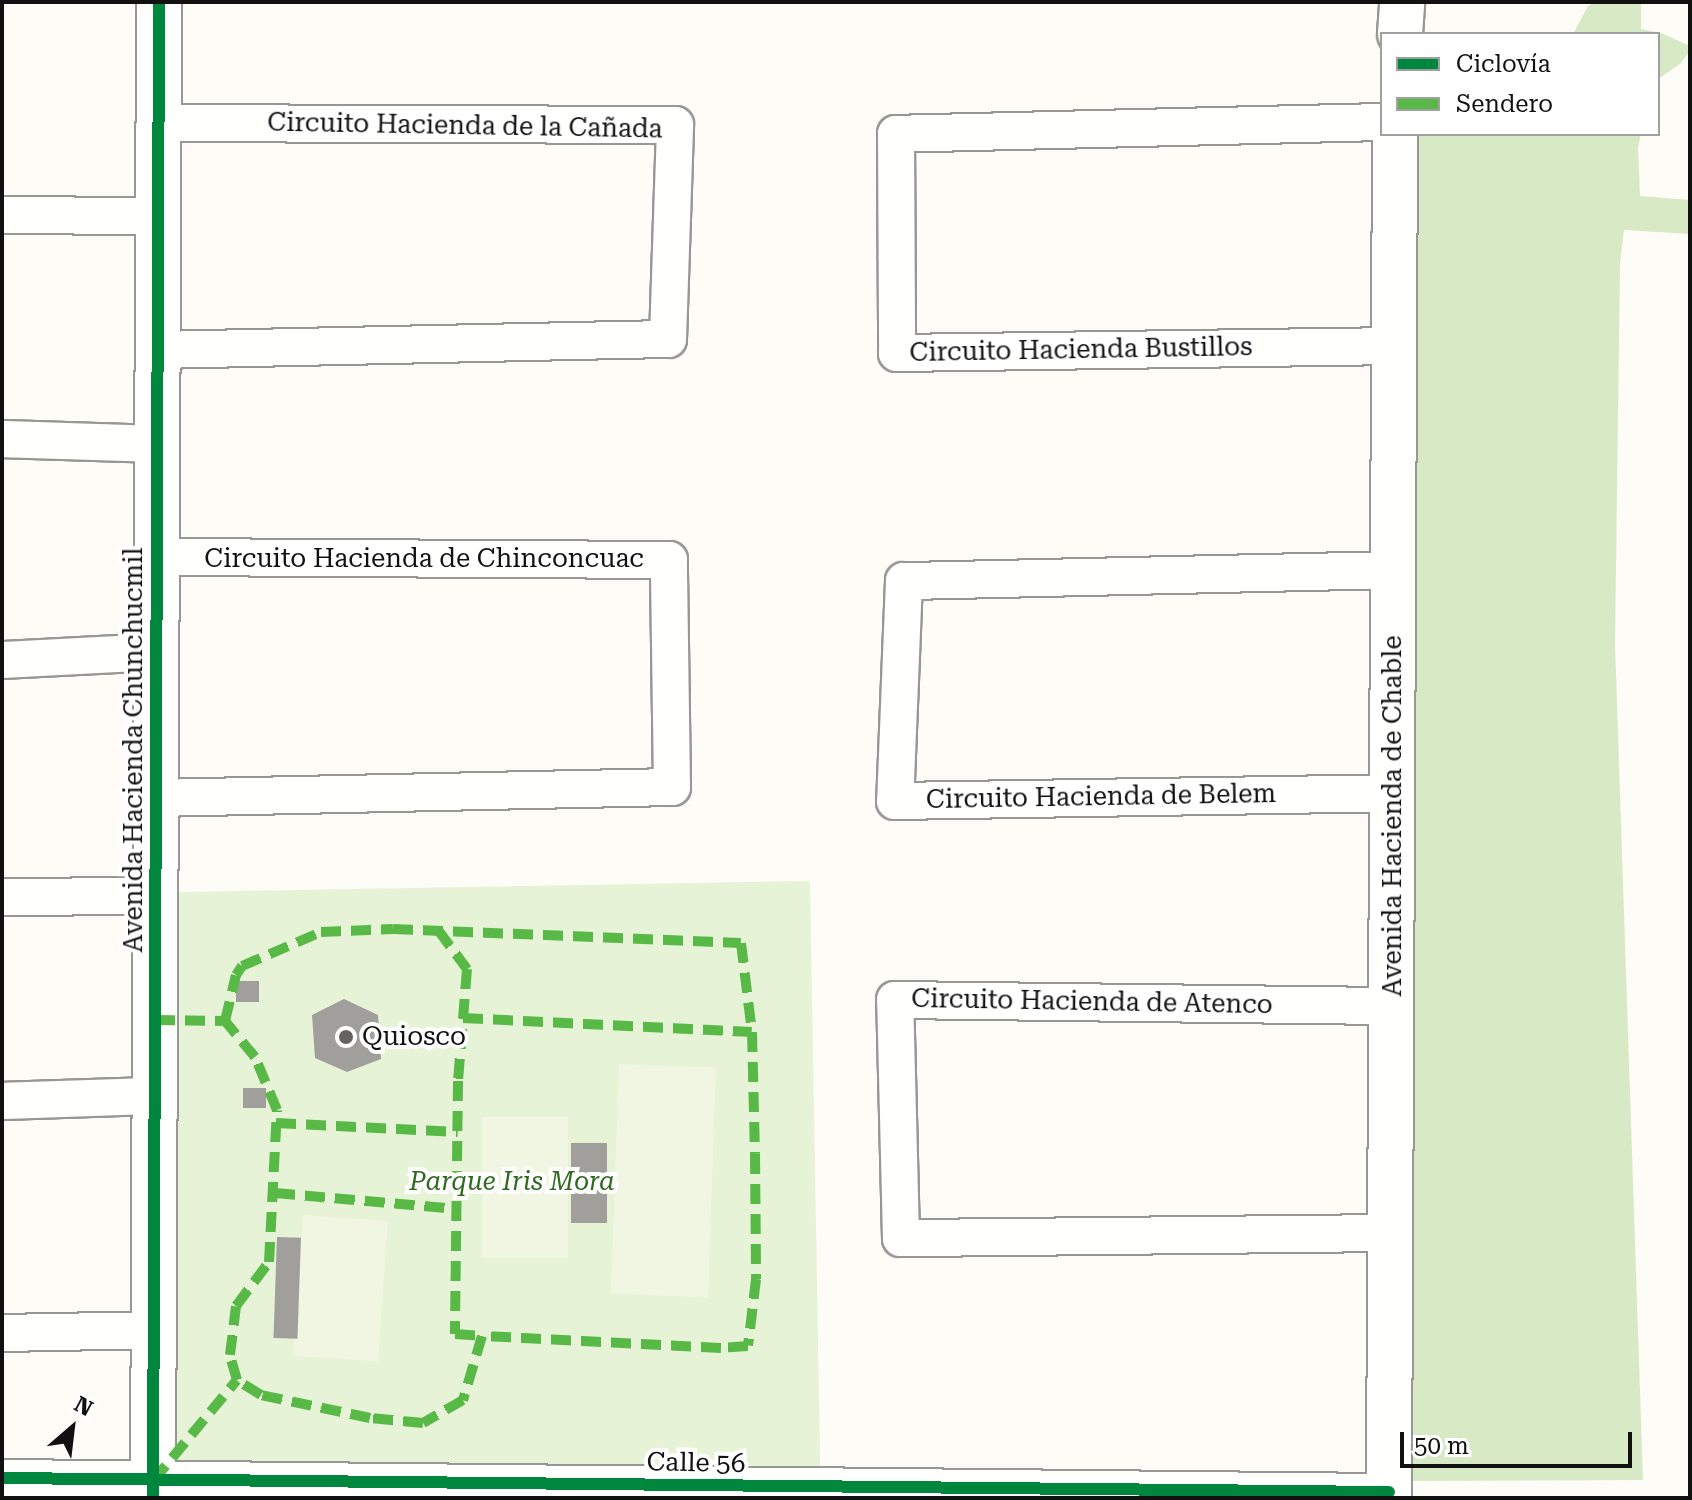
<!DOCTYPE html>
<meta charset="utf-8">
<style>
body{margin:0}
#map{position:relative;width:1692px;height:1500px;overflow:hidden;background:#fdfcf7;font-family:"Roboto Serif",serif}
div>[style]{position:absolute}
.green>*{inset:0;background:#e7f3d7;transform-origin:0 0}
.forest>*{inset:0;background:#d8eac5}
.pitch>*{inset:0;background:#f0f6e1;transform-origin:0 0}
.building>*{inset:0;background:#a19f9c;transform-origin:0 0}
.roads{filter:drop-shadow(2px 0 #979795) drop-shadow(-2px 0 #979795) drop-shadow(0 2px #979795) drop-shadow(0 -2px #979795)}
.minor>*{height:36px;margin:-18px;padding:0 18px;transform-origin:18px;border-radius:18px;background:#fffffe}
.tertiary>*{height:44px;margin:-22px;padding:0 22px;transform-origin:22px;border-radius:22px;background:#fffffe}
.quiet>*{height:10px;margin-top:-5px;transform-origin:0;background:repeating-linear-gradient(90deg,#58b947 0 20px,transparent 0 30px)}
.cycleway>*{height:12px;margin:-6px;padding:0 6px;transform-origin:6px;border-radius:6px;background:#00873e}
.dots>*{width:22px;height:22px;translate:-50% -50%;box-sizing:border-box;border:4px solid #fff;border-radius:50%}
span{translate:-50% -50%;white-space:nowrap;text-align:center;line-height:1.15;-webkit-text-stroke:8px #fff;paint-order:stroke}
.street-label{font-size:26px;color:#111}
.poi-label{font-size:26px;color:#111}
.left{translate:0 -50%;text-align:left}
.park-label{font-size:26px;color:#2f6b1f;font-style:italic}
.frame{position:absolute;inset:0;border:4px solid #111;pointer-events:none}
.legend{position:absolute;left:1380px;top:32px;width:280px;height:104px;box-sizing:border-box;background:#fff;border:2px solid #a0a0a0;margin:0;padding:10px 14px;list-style:none;font-size:24px;color:#111}
.legend li{display:flex;align-items:center;gap:16px;height:40px}
.legend b{width:40px;border:2px solid #a0a0a0}
.north{position:absolute;left:32px;top:1388px;width:80px;height:80px;-webkit-text-stroke:6px #fff;paint-order:stroke;rotate:28deg;font-size:22px;font-weight:700;line-height:32px;text-align:center;color:#111}
.north::after{content:'';display:block;margin:auto;width:28px;height:36px;background:#111;clip-path:polygon(50% 0,100% 100%,50% 72%,0 100%)}
.scale{position:absolute;left:1400px;top:1432px;width:232px;height:36px;box-sizing:border-box;border:4px solid #111;border-top:0;padding-left:10px;font-size:24px;line-height:28px;white-space:nowrap;color:#111;-webkit-text-stroke:6px #fff;paint-order:stroke}
</style>
<div id="map">
<div class="green">
<div style="left:810px;top:881px;width:605px;height:654px;rotate:89deg"></div>
</div>
<div class="forest">
<div style="clip-path:polygon(1596px 2px,1641px 2px,1641px 29px,1661px 33px,1690px 46px,1690px 51px,1680px 64px,1658px 79px,1658px 34px,1573px 34px,1588px 6px)"></div>
<div style="clip-path:polygon(1405px 134px,1641px 134px,1638px 147px,1640px 196px,1690px 200px,1690px 234px,1624px 230px,1620px 264px,1615px 644px,1643px 1480px,1405px 1481px)"></div>
</div>
<div class="pitch">
<div style="left:619px;top:1064px;width:97px;height:230px;rotate:2deg"></div>
<div style="left:482px;top:1117px;width:86px;height:141px"></div>
<div style="left:303px;top:1215px;width:85px;height:141px;rotate:4deg"></div>
</div>
<div class="building">
<div style="left:236px;top:981px;width:23px;height:21px"></div>
<div style="clip-path:polygon(344px 999px,378px 1015px,381px 1059px,347px 1072px,315px 1058px,312px 1015px)"></div>
<div style="left:266px;top:1088px;width:20px;height:23px;rotate:90deg"></div>
<div style="left:571px;top:1143px;width:36px;height:80px"></div>
<div style="left:277px;top:1237px;width:24px;height:101px;rotate:2deg"></div>
</div>
<div class="roads">
<div class="minor">
<div style="left:1382px;top:122px;width:486px;rotate:178.6deg"></div>
<div style="left:896px;top:134px;width:219px;rotate:89.7deg"></div>
<div style="left:897px;top:353px;width:497px;rotate:-0.8deg"></div>
<div style="left:2px;top:215px;width:157px;rotate:0.4deg"></div>
<div style="left:158px;top:350px;width:510px;rotate:-1.24deg"></div>
<div style="left:668px;top:339px;width:214px;rotate:-88.1deg"></div>
<div style="left:675px;top:125px;width:516px;rotate:-179.78deg"></div>
<div style="left:2px;top:439px;width:155px;rotate:1.8deg"></div>
<div style="left:1394px;top:570px;width:490px;rotate:178.7deg"></div>
<div style="left:904px;top:581px;width:220px;rotate:92.3deg"></div>
<div style="left:895px;top:801px;width:499px;rotate:-0.9deg"></div>
<div style="left:2px;top:660px;width:155px;rotate:-3deg"></div>
<div style="left:156px;top:798px;width:516px;rotate:-1.22deg"></div>
<div style="left:672px;top:787px;width:227px;rotate:-90.8deg"></div>
<div style="left:669px;top:560px;width:512px;rotate:-179.66deg"></div>
<div style="left:2px;top:897px;width:153px;rotate:-0.4deg"></div>
<div style="left:2px;top:1101px;width:153px;rotate:-1.9deg"></div>
<div style="left:1391px;top:1233px;width:490px;rotate:179.4deg"></div>
<div style="left:901px;top:1238px;width:238px;rotate:-91.4deg"></div>
<div style="left:895px;top:1000px;width:498px;rotate:0.7deg"></div>
<div style="left:2px;top:1333px;width:151px;rotate:-1.1deg"></div>
<div style="left:2px;top:1478px;width:1387px;rotate:0.58deg"></div>
</div>
<div class="tertiary">
<div style="left:1400px;top:34px;width:32px;rotate:-86deg"></div>
<div style="left:153px;top:1498px;width:1496px;rotate:-89.77deg"></div>
<div style="left:1389px;top:1498px;width:1364px;rotate:-89.75deg"></div>
</div>
</div>
<div class="quiet">
<div style="left:393px;top:929px;width:348px;rotate:2.3deg"></div>
<div style="left:741px;top:943px;width:90px;rotate:83deg"></div>
<div style="left:752px;top:1032px;width:122px;rotate:88.6deg"></div>
<div style="left:755px;top:1154px;width:125px;rotate:89.5deg"></div>
<div style="left:756px;top:1279px;width:67px;rotate:96.8deg"></div>
<div style="left:748px;top:1346px;width:27px;rotate:176deg"></div>
<div style="left:721px;top:1348px;width:239px;rotate:-177.1deg"></div>
<div style="left:482px;top:1336px;width:67px;rotate:106.5deg"></div>
<div style="left:463px;top:1400px;width:46px;rotate:150.1deg"></div>
<div style="left:423px;top:1423px;width:53px;rotate:-174.6deg"></div>
<div style="left:370px;top:1418px;width:111px;rotate:-168.1deg"></div>
<div style="left:261px;top:1395px;width:28px;rotate:-148deg"></div>
<div style="left:237px;top:1380px;width:26px;rotate:-106deg"></div>
<div style="left:230px;top:1355px;width:49px;rotate:-83deg"></div>
<div style="left:236px;top:1306px;width:55px;rotate:-53.1deg"></div>
<div style="left:269px;top:1262px;width:152px;rotate:-87deg"></div>
<div style="left:277px;top:1110px;width:57px;rotate:-112.5deg"></div>
<div style="left:255px;top:1057px;width:47px;rotate:-129.8deg"></div>
<div style="left:225px;top:1021px;width:47px;rotate:-76.6deg"></div>
<div style="left:236px;top:975px;width:11px;rotate:-56deg"></div>
<div style="left:242px;top:966px;width:86px;rotate:-23.3deg"></div>
<div style="left:321px;top:932px;width:72px;rotate:-2.4deg"></div>
<div style="left:438px;top:930px;width:49px;rotate:53.4deg"></div>
<div style="left:467px;top:969px;width:112px;rotate:94.6deg"></div>
<div style="left:458px;top:1081px;width:253px;rotate:90.7deg"></div>
<div style="left:455px;top:1334px;width:27px;rotate:4deg"></div>
<div style="left:463px;top:1018px;width:289px;rotate:2.8deg"></div>
<div style="left:155px;top:1020px;width:70px;rotate:0.8deg"></div>
<div style="left:276px;top:1123px;width:182px;rotate:2.8deg"></div>
<div style="left:275px;top:1193px;width:183px;rotate:5deg"></div>
<div style="left:153px;top:1481px;width:131px;rotate:-50.3deg"></div>
</div>
<div class="cycleway">
<div style="left:2px;top:1478px;width:1387px;rotate:0.58deg"></div>
<div style="left:153px;top:1498px;width:1496px;rotate:-89.77deg"></div>
</div>
<div class="dots">
<div style="left:346px;top:1037px;background:#646362"></div>
</div>
<div class="street-label">
<span style="left:465px;top:126px;rotate:1deg">Circuito Hacienda de la Cañada</span>
<span style="left:1081px;top:350px;rotate:-1deg">Circuito Hacienda Bustillos</span>
<span style="left:424px;top:559px">Circuito Hacienda de Chinconcuac</span>
<span style="left:134px;top:750px;rotate:-90deg">Avenida Hacienda Chunchucmil</span>
<span style="left:1101px;top:797px;rotate:-1deg">Circuito Hacienda de Belem</span>
<span style="left:1393px;top:816px;rotate:-90deg">Avenida Hacienda de Chable</span>
<span style="left:1092px;top:1002px;rotate:1deg">Circuito Hacienda de Atenco</span>
<span style="left:696px;top:1463px;rotate:1deg">Calle 56</span>
</div>
<div class="poi-label">
<span class="left" style="left:362px;top:1037px">Quiosco</span>
</div>
<div class="park-label">
<span style="left:512px;top:1182px">Parque Iris Mora</span>
</div>
<div class="frame"></div>
<ul class="legend">
<li><b style="height:10px;background:#00873e"></b>Ciclovía</li>
<li><b style="height:10px;background:#58b947"></b>Sendero</li>
</ul>
<div class="north">N</div>
<div class="scale">50 m</div>
</div>
